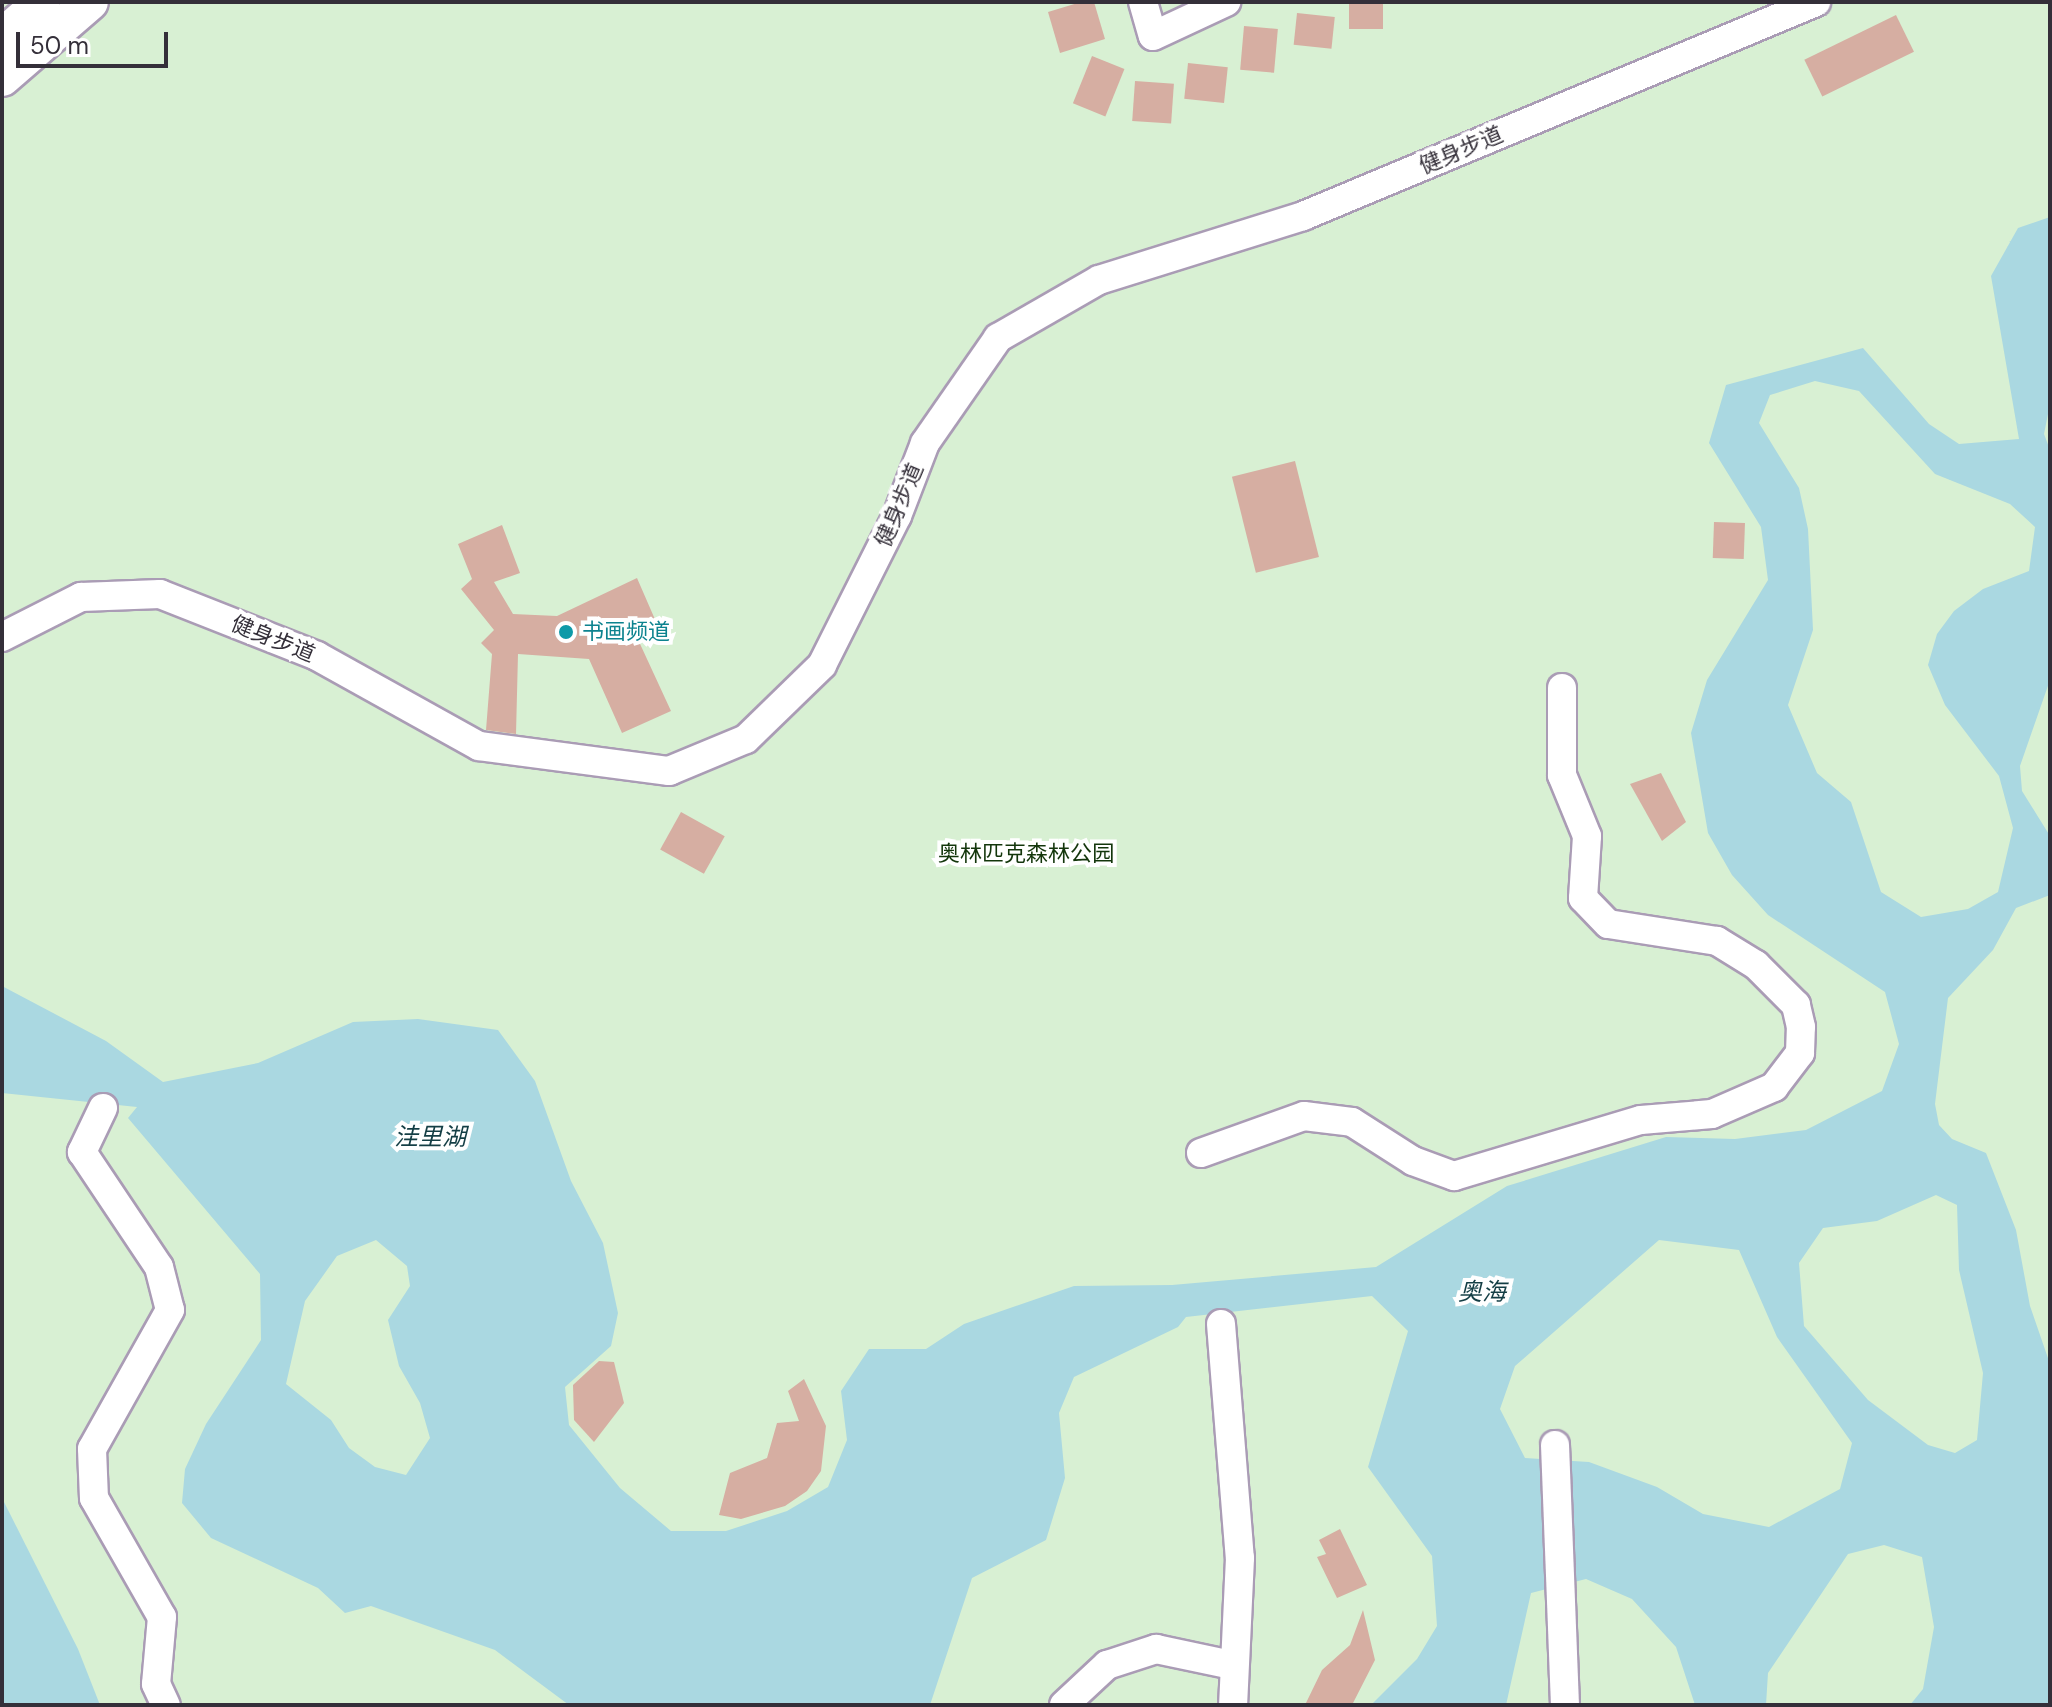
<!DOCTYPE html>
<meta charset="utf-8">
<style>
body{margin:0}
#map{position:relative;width:2052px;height:1707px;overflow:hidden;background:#faf7fd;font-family:"DM Sans","Noto Sans SC",sans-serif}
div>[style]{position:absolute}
.green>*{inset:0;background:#d8f0d3;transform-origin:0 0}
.water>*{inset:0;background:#aad8e1}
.building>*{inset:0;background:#d6aea2;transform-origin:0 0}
.roads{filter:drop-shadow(2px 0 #aa9cb5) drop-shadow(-2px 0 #aa9cb5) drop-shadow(0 2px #aa9cb5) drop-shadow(0 -2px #aa9cb5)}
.minor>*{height:28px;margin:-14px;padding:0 14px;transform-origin:14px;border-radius:14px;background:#fff}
.major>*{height:36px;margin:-18px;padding:0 18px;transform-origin:18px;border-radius:18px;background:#fff}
.dots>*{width:22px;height:22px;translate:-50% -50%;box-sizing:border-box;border:4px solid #fff;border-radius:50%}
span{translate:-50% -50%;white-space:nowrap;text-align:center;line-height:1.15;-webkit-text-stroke:8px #fff;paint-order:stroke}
.street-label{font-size:22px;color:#342f39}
.culture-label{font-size:22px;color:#0d838f}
.left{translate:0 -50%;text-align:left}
.park-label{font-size:22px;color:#13360b}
.water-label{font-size:24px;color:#143e45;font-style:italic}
.frame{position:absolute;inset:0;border:4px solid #342f39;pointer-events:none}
.scale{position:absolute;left:16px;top:32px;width:152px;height:36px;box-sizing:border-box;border:4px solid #342f39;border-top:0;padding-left:10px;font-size:24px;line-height:28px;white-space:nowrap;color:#342f39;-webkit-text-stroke:6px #fff;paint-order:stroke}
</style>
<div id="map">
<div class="green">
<div style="left:2px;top:2px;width:2048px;height:1703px"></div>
</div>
<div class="water">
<div style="clip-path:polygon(evenodd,2050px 217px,2050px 404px,2044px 434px,2050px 450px,2050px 680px,2020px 766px,2022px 791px,2050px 836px,2050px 895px,2016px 908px,1993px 950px,1948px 998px,1935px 1104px,1939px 1125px,1952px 1139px,1986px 1153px,2016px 1230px,2030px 1306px,2050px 1364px,2050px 1705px,1910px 1705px,1923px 1689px,1934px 1627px,1922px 1557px,1884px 1545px,1848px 1554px,1768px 1673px,1766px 1705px,1695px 1705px,1676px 1647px,1632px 1599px,1586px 1579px,1531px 1593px,1506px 1705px,1371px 1705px,1417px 1659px,1437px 1626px,1432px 1556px,1368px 1467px,1408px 1331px,1372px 1296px,1186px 1317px,1178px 1327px,1074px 1377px,1059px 1413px,1065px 1478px,1046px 1540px,972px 1578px,930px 1705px,569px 1705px,495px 1650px,371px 1606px,345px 1613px,318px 1588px,211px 1538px,182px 1503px,185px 1469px,206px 1424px,261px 1340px,260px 1274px,128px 1118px,137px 1107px,2px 1093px,2px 986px,106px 1041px,163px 1082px,258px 1063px,353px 1022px,418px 1019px,498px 1030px,535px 1081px,571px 1181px,603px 1243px,618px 1313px,611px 1346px,565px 1387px,569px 1425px,620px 1488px,671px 1531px,726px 1531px,787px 1511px,828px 1487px,847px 1440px,841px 1391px,869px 1349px,926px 1349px,964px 1324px,1074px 1286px,1172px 1285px,1376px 1267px,1507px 1186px,1666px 1137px,1735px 1139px,1806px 1130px,1882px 1091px,1899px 1044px,1885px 992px,1768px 915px,1732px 875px,1708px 833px,1691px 733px,1707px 680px,1768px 580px,1761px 527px,1709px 443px,1726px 385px,1863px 348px,1929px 424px,1959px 444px,2019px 439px,1991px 276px,2018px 228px,2050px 217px,1815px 381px,1859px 391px,1935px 474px,2010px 504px,2035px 527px,2029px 571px,1983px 589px,1954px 611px,1937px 634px,1928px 665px,1945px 705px,1999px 776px,2013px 828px,1998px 892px,1968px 909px,1921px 917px,1881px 892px,1851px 802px,1817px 773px,1788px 705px,1813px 630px,1808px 529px,1799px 488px,1759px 423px,1770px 395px,1815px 381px,2050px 217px,1936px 1195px,1957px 1205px,1959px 1270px,1983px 1373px,1977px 1440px,1955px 1453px,1928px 1445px,1868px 1400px,1804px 1326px,1799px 1263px,1823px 1228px,1877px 1221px,1936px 1195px,2050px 217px,376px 1240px,407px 1266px,410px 1286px,388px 1320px,399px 1366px,420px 1403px,430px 1438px,406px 1475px,375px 1467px,349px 1448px,331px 1420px,286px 1384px,305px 1301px,337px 1256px,376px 1240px,2050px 217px,1659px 1240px,1739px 1250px,1777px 1337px,1852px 1443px,1840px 1489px,1769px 1527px,1703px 1514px,1657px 1487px,1589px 1462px,1525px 1458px,1500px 1409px,1515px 1366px,1659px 1240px)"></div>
<div style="clip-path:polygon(2px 1498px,78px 1649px,100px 1705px,2px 1705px)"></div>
</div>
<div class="building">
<div style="clip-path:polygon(1081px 2px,1094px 2px,1105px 39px,1060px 53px,1048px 12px)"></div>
<div style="left:1349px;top:2px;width:34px;height:27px"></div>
<div style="left:1297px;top:13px;width:38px;height:32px;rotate:6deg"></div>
<div style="left:1896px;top:15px;width:41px;height:102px;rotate:64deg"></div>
<div style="left:1244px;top:26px;width:34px;height:44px;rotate:5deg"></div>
<div style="left:1092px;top:56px;width:35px;height:51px;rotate:22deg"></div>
<div style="left:1188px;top:63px;width:40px;height:36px;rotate:6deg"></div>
<div style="left:1135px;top:81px;width:39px;height:40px;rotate:4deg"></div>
<div style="left:1295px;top:461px;width:99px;height:65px;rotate:76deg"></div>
<div style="left:1714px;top:522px;width:31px;height:36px;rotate:2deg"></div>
<div style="clip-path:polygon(502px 525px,520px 573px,494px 582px,513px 614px,557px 616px,637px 578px,657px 624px,635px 633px,671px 711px,622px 733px,589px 659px,518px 654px,516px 734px,486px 730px,492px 654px,481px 643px,494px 630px,461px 589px,472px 579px,458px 544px)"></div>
<div style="clip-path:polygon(1661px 773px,1686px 822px,1662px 841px,1630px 784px)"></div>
<div style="left:681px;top:812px;width:50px;height:43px;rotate:29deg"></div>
<div style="clip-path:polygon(599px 1361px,614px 1362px,624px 1403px,594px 1442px,574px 1420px,573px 1385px)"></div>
<div style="clip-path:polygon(804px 1379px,826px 1426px,821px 1471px,807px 1491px,785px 1506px,741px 1519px,719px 1515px,730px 1473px,767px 1458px,777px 1423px,799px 1421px,788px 1391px)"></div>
<div style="clip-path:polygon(1340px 1529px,1367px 1585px,1337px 1598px,1317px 1557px,1326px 1554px,1319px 1540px)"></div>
<div style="clip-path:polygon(1363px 1610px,1375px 1660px,1352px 1705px,1305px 1705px,1322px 1670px,1350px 1645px)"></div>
</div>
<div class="roads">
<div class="minor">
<div style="left:1143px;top:2px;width:35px;rotate:74deg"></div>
<div style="left:1153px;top:36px;width:81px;rotate:-25deg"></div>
<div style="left:2px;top:637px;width:89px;rotate:-26.9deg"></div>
<div style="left:81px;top:597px;width:79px;rotate:-2.2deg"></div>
<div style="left:160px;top:594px;width:169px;rotate:21.5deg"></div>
<div style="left:317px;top:656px;width:185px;rotate:29.1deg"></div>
<div style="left:479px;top:746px;width:192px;rotate:7.5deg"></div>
<div style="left:669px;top:771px;width:83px;rotate:-22.6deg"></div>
<div style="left:746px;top:739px;width:106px;rotate:-44.2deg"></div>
<div style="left:822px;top:665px;width:167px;rotate:-63.3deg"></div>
<div style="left:897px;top:516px;width:78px;rotate:-69deg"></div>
<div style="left:925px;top:443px;width:128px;rotate:-55.2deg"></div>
<div style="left:998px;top:338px;width:116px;rotate:-29.9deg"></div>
<div style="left:1099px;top:280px;width:214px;rotate:-17.4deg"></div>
<div style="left:1303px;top:216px;width:556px;rotate:-22.64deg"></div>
<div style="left:103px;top:1108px;width:49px;rotate:115.5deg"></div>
<div style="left:82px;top:1152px;width:138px;rotate:56.2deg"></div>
<div style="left:159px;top:1267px;width:44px;rotate:75.7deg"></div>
<div style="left:170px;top:1310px;width:159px;rotate:119.3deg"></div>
<div style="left:92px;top:1449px;width:49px;rotate:87.7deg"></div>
<div style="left:94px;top:1498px;width:137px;rotate:60.3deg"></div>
<div style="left:162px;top:1617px;width:67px;rotate:95.1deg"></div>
<div style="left:156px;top:1684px;width:23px;rotate:65deg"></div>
<div style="left:1201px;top:1153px;width:109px;rotate:-19.8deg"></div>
<div style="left:1304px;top:1116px;width:48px;rotate:7.1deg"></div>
<div style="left:1352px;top:1122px;width:72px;rotate:32.6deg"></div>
<div style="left:1413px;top:1161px;width:44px;rotate:20.1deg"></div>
<div style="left:1454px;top:1176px;width:195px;rotate:-16.7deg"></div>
<div style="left:1641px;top:1120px;width:71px;rotate:-4.8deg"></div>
<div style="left:1712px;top:1114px;width:68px;rotate:-23.5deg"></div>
<div style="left:1774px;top:1087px;width:43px;rotate:-52.6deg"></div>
<div style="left:1800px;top:1053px;width:26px;rotate:-88deg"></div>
<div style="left:1801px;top:1027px;width:23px;rotate:-103deg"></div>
<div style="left:1796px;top:1005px;width:57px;rotate:-135deg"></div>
<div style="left:1756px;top:965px;width:46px;rotate:-148.4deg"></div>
<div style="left:1717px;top:941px;width:110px;rotate:-171.1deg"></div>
<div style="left:1608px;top:924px;width:36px;rotate:-134deg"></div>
<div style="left:1583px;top:898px;width:62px;rotate:-86.3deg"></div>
<div style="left:1587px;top:836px;width:66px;rotate:-112.3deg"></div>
<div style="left:1562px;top:775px;width:87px;rotate:-90deg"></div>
<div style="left:1221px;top:1324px;width:235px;rotate:85.4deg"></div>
<div style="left:1240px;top:1558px;width:147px;rotate:92.7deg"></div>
<div style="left:1555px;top:1445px;width:260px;rotate:87.8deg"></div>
<div style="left:1064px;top:1705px;width:59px;rotate:-42.9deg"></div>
<div style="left:1107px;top:1665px;width:52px;rotate:-18.1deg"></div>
<div style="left:1156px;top:1649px;width:78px;rotate:11.9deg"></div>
</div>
<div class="major">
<div style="left:2px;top:37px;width:53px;rotate:-41.2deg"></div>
<div style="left:2px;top:78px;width:116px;rotate:-40.8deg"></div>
</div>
</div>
<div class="dots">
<div style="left:566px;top:632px;background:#0f9aa8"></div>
</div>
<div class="street-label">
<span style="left:1461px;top:150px;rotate:-23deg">健身步道</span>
<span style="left:899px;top:505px;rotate:-67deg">健身步道</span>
<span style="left:273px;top:639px;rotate:22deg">健身步道</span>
</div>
<div class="culture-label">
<span class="left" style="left:582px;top:632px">书画频道</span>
</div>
<div class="park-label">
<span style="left:1026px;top:854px">奥林匹克森林公园</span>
</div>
<div class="water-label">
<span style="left:430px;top:1137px">洼里湖</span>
<span style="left:1482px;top:1292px">奥海</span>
</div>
<div class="frame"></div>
<div class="scale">50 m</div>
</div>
